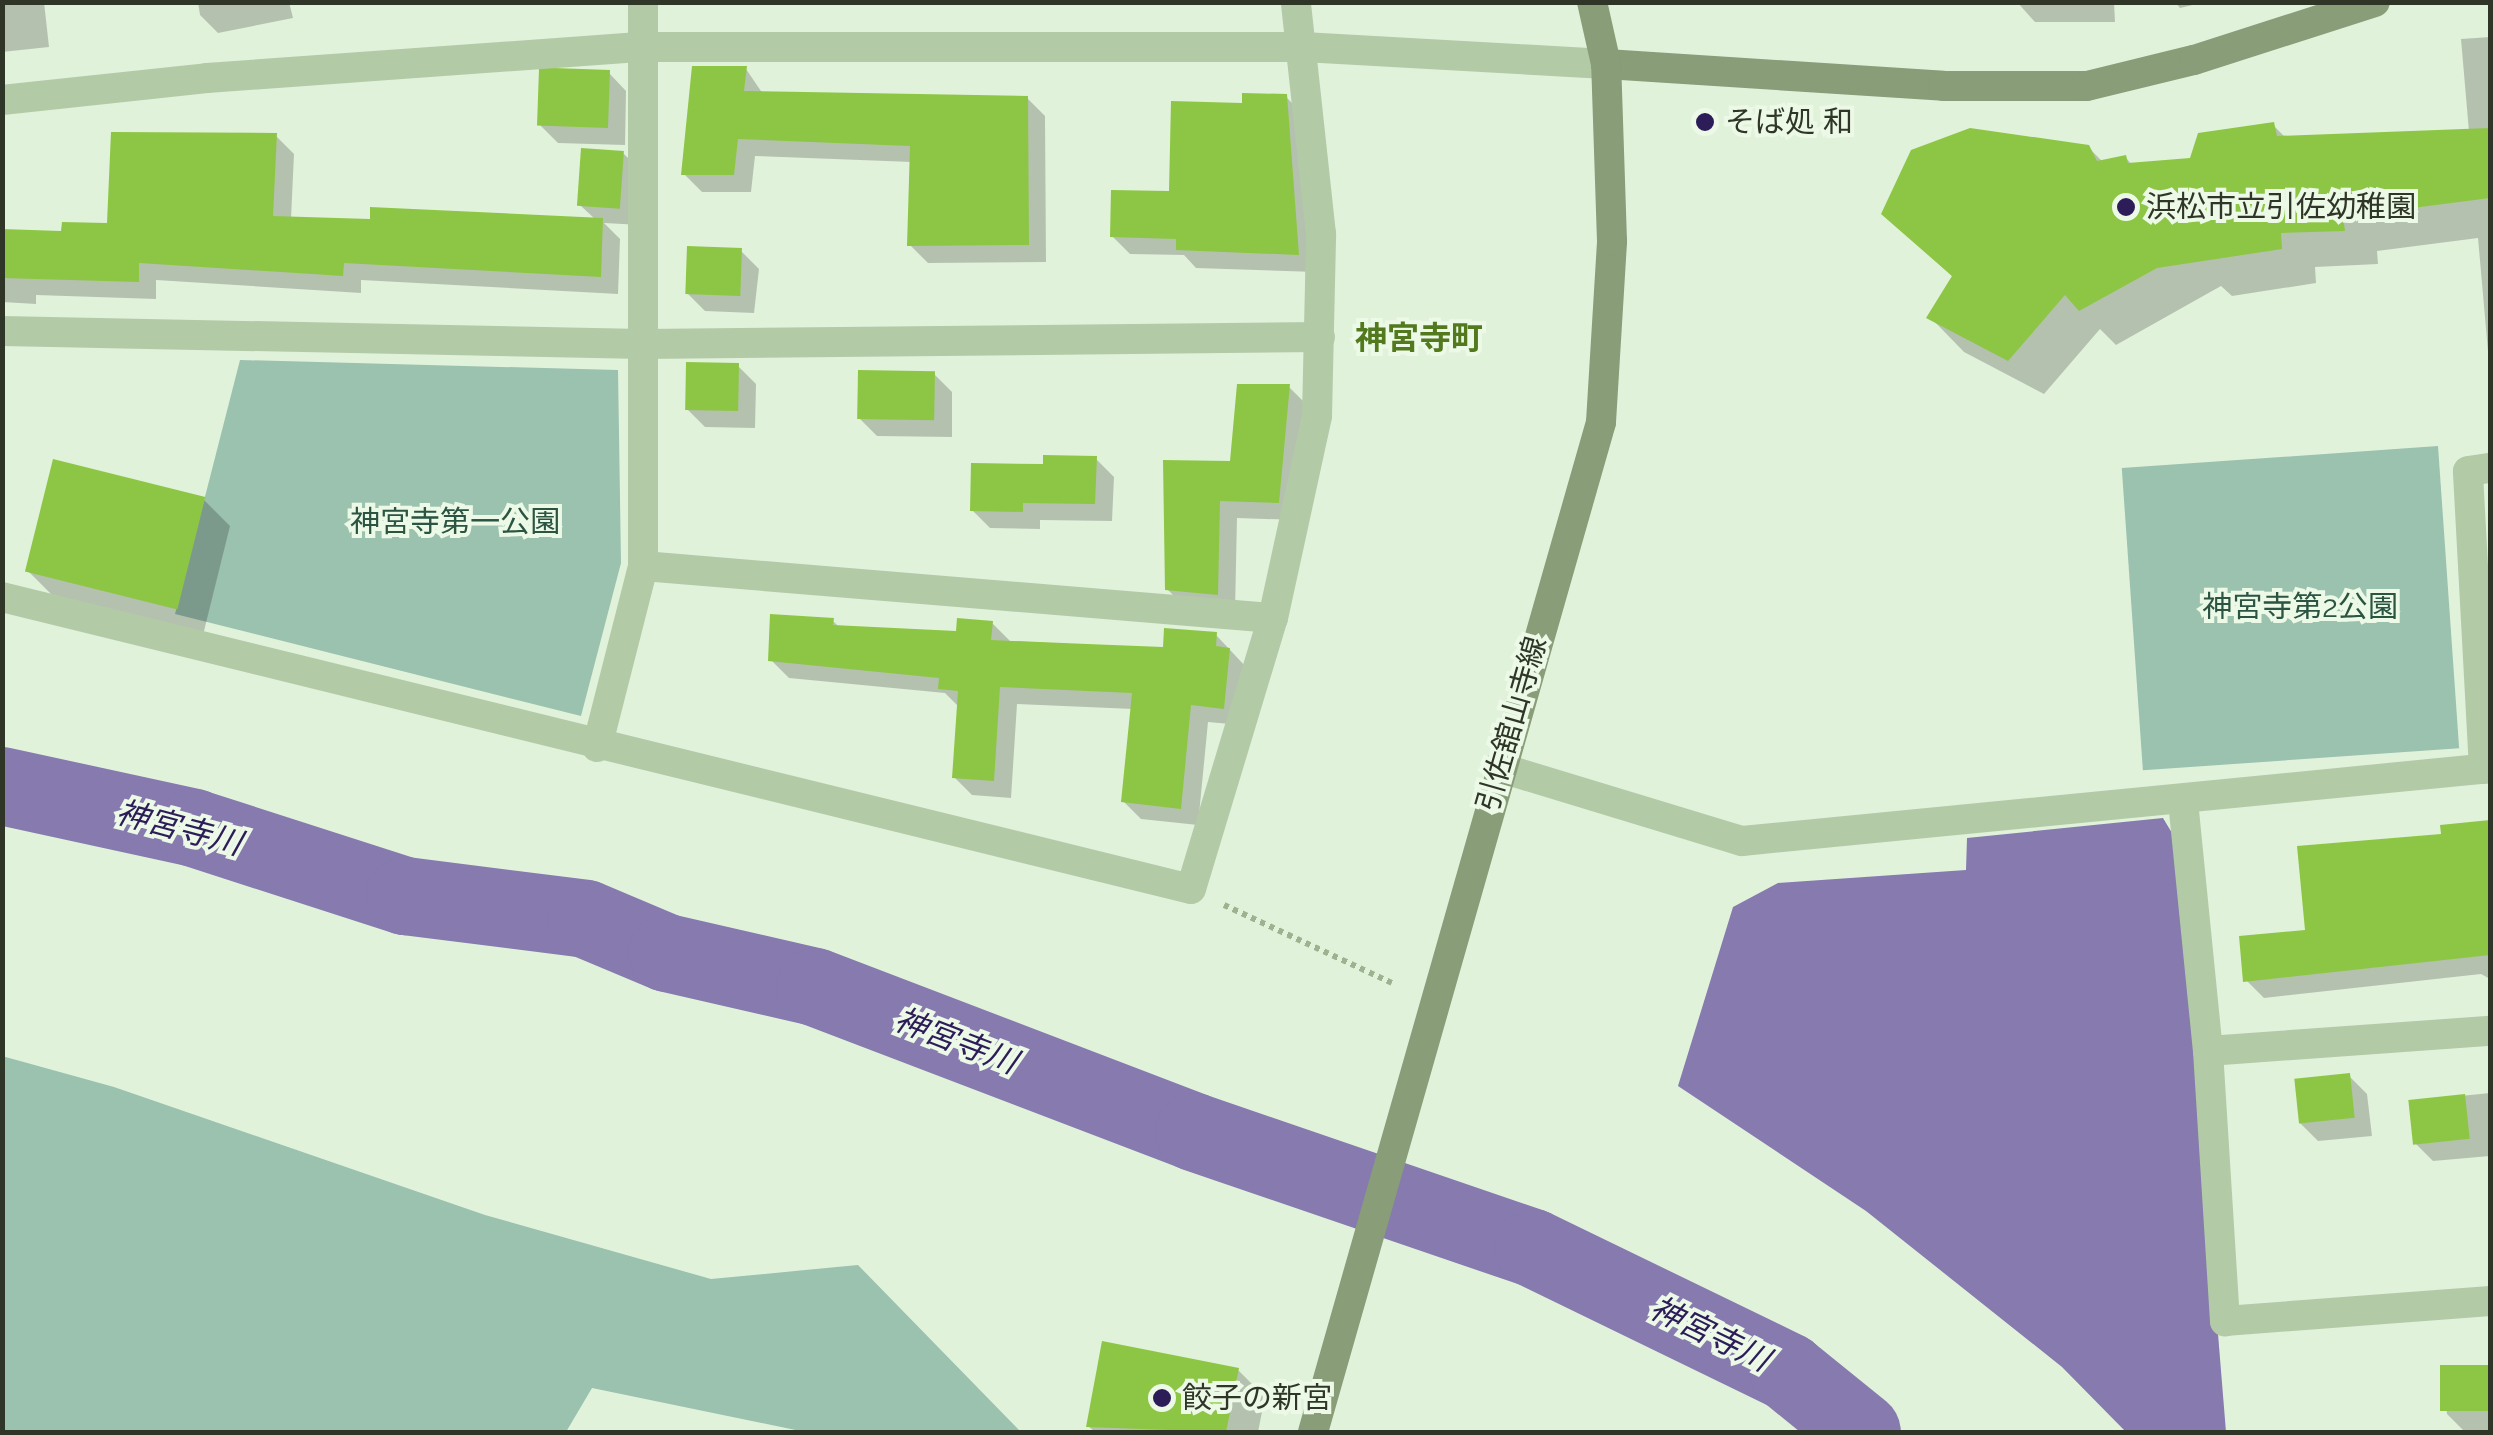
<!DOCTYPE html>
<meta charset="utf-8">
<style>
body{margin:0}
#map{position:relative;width:2493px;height:1435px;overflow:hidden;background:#e1f2db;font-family:Raleway,"Noto Sans JP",sans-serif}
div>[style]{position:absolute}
.green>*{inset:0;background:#9bc1af;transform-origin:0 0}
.water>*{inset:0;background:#867aaf}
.shadow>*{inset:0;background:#0003}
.river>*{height:78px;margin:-39px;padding:0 39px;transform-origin:39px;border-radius:39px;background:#867aaf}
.building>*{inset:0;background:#8dc644;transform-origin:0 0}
.path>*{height:6px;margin-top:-3px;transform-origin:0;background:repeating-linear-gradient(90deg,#9db38f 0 5px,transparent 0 10px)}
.street>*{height:30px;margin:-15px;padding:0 15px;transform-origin:15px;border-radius:15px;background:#b3caa7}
.secondary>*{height:30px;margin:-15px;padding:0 15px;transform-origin:15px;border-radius:15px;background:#889d78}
.dots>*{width:28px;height:28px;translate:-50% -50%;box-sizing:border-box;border:5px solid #ecf9e7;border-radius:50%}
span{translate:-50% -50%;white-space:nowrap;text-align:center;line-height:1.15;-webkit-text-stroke:8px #ecf9e7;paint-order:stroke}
.poi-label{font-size:30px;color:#2f3627}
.left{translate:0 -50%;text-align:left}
.park-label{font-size:30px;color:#2b5442}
.street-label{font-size:30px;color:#2f3627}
.neighbourhood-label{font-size:32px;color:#52791e;font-weight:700}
.water-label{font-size:32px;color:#2c1d58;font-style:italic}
.frame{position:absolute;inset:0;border:5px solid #2f3627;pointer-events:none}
</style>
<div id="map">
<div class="green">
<div style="clip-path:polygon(240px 360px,618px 370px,621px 563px,581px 716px,175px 614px)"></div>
<div style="left:2438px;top:446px;width:303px;height:317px;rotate:86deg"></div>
<div style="clip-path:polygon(2px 1056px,114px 1087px,485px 1215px,711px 1279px,858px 1265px,1021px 1432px,805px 1432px,592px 1388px,566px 1432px,3px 1432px)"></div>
</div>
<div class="water">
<div style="clip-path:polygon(2163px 818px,2178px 843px,2226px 1432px,2126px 1432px,2062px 1367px,1866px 1211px,1678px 1086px,1733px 907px,1778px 883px,1966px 870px,1967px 838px)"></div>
</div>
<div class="shadow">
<div style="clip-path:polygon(2px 2px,44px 2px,49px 47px,2px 52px)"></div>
<div style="clip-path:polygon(198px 2px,289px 2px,293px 18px,218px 33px,200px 15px)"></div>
<div style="clip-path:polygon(2017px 2px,2114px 2px,2115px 22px,2035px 22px)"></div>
<div style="clip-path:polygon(2175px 2px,2205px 2px,2180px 8px)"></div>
<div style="clip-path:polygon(2490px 37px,2490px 374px,2478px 238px,2377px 251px,2378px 264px,2315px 267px,2316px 283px,2232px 296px,2221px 286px,2116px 345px,2100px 329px,2044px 394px,1964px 352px,1930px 317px,1954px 278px,1884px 213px,2088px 147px,2103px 162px,2126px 158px,2133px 166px,2192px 161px,2273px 125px,2286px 138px,2469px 132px,2461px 39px)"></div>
<div style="clip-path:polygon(746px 69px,763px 94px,1027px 98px,1045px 116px,1046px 262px,928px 263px,910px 245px,912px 162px,755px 156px,751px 192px,702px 192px,684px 174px)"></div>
<div style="clip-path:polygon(609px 73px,626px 91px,625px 145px,558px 143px,540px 125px)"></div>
<div style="clip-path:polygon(1286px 97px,1304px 115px,1316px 272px,1196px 268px,1184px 255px,1130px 254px,1112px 236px,1172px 194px,1244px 105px)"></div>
<div style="clip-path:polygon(276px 136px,294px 154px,291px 219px,596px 220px,580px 205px,623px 153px,641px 171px,641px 225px,604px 223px,620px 239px,618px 294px,361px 280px,361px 293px,156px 280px,156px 299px,36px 295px,36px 304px,2px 302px,2px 231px,64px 233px,109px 226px)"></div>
<div style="clip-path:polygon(741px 251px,759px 269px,754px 313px,705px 311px,687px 293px)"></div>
<div style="clip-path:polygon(738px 366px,756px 384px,755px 428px,705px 427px,687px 409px)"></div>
<div style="clip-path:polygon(934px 374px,952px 392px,952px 437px,877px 436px,859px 418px)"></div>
<div style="clip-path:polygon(1289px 387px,1307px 405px,1296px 520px,1237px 518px,1235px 611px,1185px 607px,1167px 589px,1232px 464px)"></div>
<div style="clip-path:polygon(1096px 459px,1114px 477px,1112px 521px,1040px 520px,1040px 529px,990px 528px,972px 510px,1046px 467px)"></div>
<div style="clip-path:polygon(204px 500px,230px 526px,202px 639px,55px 598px,28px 571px)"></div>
<div style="clip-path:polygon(832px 620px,840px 628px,958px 633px,992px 623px,1010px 641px,1166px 649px,1216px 635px,1247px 668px,1241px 725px,1208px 722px,1198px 825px,1141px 819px,1123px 801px,1133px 709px,1017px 704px,1011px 798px,972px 795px,954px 777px,960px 708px,945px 693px,789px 678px,771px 660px)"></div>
<div style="clip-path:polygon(2490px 823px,2490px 979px,2481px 974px,2264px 998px,2246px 980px,2444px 836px,2443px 827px)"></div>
<div style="clip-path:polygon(2349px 1076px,2367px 1094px,2372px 1136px,2318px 1141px,2300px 1123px)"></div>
<div style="clip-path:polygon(2490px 1093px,2490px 1156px,2433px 1161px,2415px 1143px,2411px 1101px)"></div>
<div style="clip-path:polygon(2490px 1368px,2490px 1432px,2465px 1432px,2447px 1414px,2443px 1372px)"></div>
<div style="clip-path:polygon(1238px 1370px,1265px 1397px,1258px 1432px,1095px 1432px,1088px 1426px)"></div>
</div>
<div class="river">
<div style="left:2px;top:786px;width:197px;rotate:12.3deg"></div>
<div style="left:194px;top:828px;width:222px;rotate:17.9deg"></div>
<div style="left:405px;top:896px;width:182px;rotate:7.2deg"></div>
<div style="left:586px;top:919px;width:88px;rotate:22.8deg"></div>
<div style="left:667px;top:953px;width:152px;rotate:12.9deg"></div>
<div style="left:815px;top:987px;width:406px;rotate:20.9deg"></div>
<div style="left:1194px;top:1132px;width:358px;rotate:18.9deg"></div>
<div style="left:1533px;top:1248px;width:284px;rotate:25.9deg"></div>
<div style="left:1788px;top:1372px;width:95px;rotate:39deg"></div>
</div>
<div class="building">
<div style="clip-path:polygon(692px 66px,747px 66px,744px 91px,1028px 96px,1029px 245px,907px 246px,910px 146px,738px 139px,734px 175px,681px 175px)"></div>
<div style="left:610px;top:70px;width:58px;height:71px;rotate:92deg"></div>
<div style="clip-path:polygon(1242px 93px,1287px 94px,1299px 255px,1176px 250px,1176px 239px,1110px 237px,1111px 190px,1169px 191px,1171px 101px,1242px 103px)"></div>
<div style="clip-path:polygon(2274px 122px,2277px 136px,2490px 128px,2490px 198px,2343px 217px,2345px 231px,2281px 233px,2282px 249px,2157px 268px,2079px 311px,2065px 295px,2008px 361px,1926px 318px,1952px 276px,1881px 214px,1911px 150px,1970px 128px,2089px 145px,2097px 161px,2126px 155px,2128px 163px,2190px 158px,2198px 133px)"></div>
<div style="clip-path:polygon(111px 132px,277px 133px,273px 216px,370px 219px,370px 207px,603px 218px,601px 277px,344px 263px,343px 276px,139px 263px,139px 282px,2px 278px,2px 229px,61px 231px,62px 222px,107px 223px)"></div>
<div style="left:581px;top:148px;width:43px;height:58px;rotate:4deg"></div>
<div style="left:687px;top:246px;width:55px;height:48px;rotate:2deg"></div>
<div style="left:686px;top:362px;width:53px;height:48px;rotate:1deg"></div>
<div style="left:858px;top:370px;width:77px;height:49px;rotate:1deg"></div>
<div style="clip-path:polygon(1237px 384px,1290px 384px,1279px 503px,1220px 501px,1218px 595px,1165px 590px,1163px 460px,1230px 461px)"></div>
<div style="clip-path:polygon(1043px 455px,1097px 456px,1095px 504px,1023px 503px,1023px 512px,970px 511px,971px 463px,1043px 464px)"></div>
<div style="left:53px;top:459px;width:157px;height:116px;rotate:14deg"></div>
<div style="clip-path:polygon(770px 614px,834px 618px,833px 625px,956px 631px,957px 618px,993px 621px,991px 640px,1087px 644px,1163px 647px,1164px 628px,1217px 632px,1216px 646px,1230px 648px,1224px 709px,1191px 705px,1181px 809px,1121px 802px,1132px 693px,1000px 687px,994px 781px,952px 778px,958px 691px,938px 689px,939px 678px,768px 661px)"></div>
<div style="clip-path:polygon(2490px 820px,2490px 955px,2243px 982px,2239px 936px,2305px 930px,2297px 846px,2441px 834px,2440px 825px)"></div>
<div style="left:2350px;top:1073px;width:45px;height:56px;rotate:84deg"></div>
<div style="left:2465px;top:1094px;width:45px;height:57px;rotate:84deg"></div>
<div style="clip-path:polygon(1102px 1341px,1239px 1368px,1226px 1432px,1086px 1427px)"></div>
<div style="left:2490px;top:1365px;width:46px;height:50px;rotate:90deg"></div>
</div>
<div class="path">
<div style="left:1224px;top:905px;width:185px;rotate:24.9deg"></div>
</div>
<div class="street">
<div style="left:2px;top:100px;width:206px;rotate:-6.1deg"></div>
<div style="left:207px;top:78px;width:437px;rotate:-4.1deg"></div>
<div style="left:643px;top:47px;width:660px"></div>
<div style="left:1303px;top:47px;width:303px;rotate:3.2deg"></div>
<div style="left:2px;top:331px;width:641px;rotate:1.16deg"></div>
<div style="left:643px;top:344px;width:677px;rotate:-0.59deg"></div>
<div style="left:643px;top:566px;width:632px;rotate:4.72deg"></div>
<div style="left:2px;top:597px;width:1224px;rotate:13.8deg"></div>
<div style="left:1191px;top:889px;width:283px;rotate:-73.2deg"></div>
<div style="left:1273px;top:618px;width:207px;rotate:-77.7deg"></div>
<div style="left:1317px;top:416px;width:182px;rotate:-88.7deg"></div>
<div style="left:1321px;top:234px;width:233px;rotate:-96.2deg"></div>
<div style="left:597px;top:747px;width:187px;rotate:-75.7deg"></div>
<div style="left:643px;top:566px;width:564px;rotate:-90deg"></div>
<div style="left:1498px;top:767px;width:255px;rotate:16.9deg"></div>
<div style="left:1742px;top:841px;width:752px;rotate:-5.57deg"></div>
<div style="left:2484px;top:769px;width:298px;rotate:-93.1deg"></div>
<div style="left:2468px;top:471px;width:22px;rotate:-8deg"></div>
<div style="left:2183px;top:801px;width:251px;rotate:84.3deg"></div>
<div style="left:2208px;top:1051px;width:271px;rotate:86.4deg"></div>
<div style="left:2225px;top:1321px;width:266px;rotate:-4.3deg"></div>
<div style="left:2208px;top:1051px;width:283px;rotate:-4.1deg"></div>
</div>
<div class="secondary">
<div style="left:1606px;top:64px;width:338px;rotate:3.7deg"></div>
<div style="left:1943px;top:86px;width:144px"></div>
<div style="left:2087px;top:86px;width:110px;rotate:-13.7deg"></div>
<div style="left:2194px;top:60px;width:190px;rotate:-17.8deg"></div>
<div style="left:1313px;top:1432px;width:1050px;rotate:-74.08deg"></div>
<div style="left:1601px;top:422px;width:181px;rotate:-86.5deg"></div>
<div style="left:1612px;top:241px;width:177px;rotate:-91.9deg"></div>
<div style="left:1606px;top:64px;width:64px;rotate:-102.7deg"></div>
</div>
<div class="dots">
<div style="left:1705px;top:122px;background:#2c1d58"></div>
<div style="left:2126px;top:207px;background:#2c1d58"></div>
<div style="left:1162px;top:1398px;background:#2c1d58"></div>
</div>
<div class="poi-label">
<span class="left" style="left:1725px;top:122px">そば処 和</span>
<span class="left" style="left:2146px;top:207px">浜松市立引佐幼稚園</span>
<span class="left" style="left:1182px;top:1398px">餃子の新宮</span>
</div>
<div class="park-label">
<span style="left:455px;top:522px">神宮寺第一公園</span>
<span style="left:2300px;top:607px">神宮寺第2公園</span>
</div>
<div class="street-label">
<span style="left:1512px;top:724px;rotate:-74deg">引佐舘山寺線</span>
</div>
<div class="neighbourhood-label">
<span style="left:1419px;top:338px">神宮寺町</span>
</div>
<div class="water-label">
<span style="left:179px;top:828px;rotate:15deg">神宮寺川</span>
<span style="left:956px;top:1041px;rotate:21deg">神宮寺川</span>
<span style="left:1710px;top:1334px;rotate:26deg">神宮寺川</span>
</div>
<div class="frame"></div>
</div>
